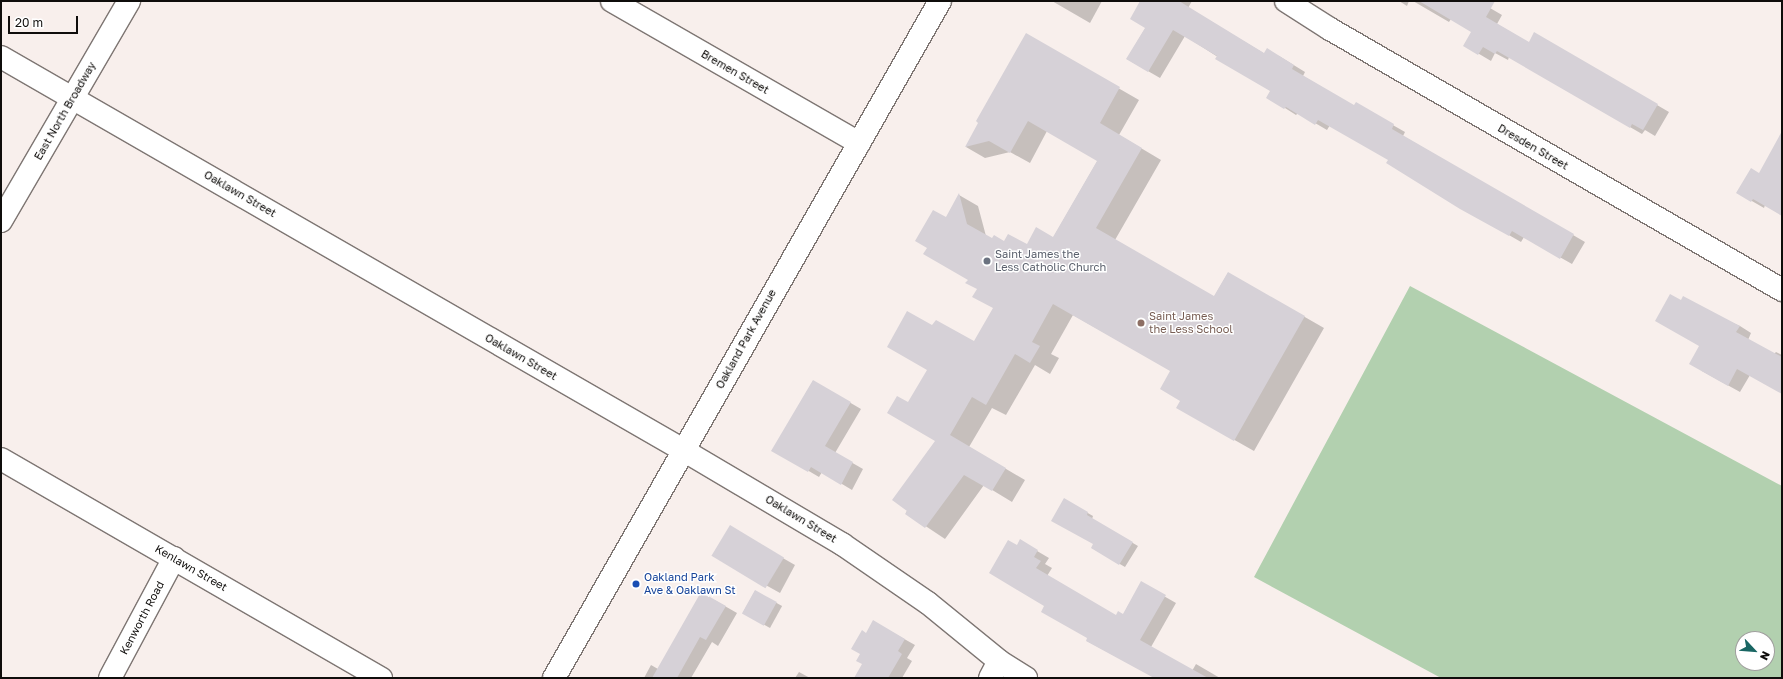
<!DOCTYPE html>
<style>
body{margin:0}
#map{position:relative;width:1783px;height:679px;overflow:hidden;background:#f8efec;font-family:"Golos Text",sans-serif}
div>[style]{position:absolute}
.green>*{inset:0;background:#b2d0af}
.shadow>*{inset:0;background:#0003;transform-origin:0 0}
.building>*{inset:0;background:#d6d1d7;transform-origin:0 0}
.roads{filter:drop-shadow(1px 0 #7e7673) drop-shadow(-1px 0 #7e7673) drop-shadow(0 1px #7e7673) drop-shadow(0 -1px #7e7673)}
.minor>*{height:22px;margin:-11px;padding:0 11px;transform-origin:11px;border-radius:11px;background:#fff}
.major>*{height:22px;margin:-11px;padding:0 11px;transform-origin:11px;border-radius:11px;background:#fff}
.dots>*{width:11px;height:11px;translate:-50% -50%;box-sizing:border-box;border:2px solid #fff;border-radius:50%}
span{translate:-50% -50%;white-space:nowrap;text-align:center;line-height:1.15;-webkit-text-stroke:3px #fff;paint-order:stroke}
.street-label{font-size:11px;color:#0f0d0b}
.worship-label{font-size:11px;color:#5b616d}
.left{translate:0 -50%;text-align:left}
.education-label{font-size:11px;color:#785e54}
.transit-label{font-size:11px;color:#164399}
.frame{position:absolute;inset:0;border:2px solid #0f0d0b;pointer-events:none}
.north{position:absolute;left:1735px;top:631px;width:40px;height:40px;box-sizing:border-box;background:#fff;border:1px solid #9f9e9d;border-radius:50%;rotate:116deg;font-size:11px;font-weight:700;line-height:16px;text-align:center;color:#0f0d0b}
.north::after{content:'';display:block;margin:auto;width:14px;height:18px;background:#196663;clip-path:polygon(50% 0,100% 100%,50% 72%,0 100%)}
.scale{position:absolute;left:8px;top:16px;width:70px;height:18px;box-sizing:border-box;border:2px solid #0f0d0b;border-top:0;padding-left:5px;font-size:12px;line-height:14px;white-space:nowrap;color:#0f0d0b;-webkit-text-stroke:3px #fff;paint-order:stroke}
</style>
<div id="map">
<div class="green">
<div style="clip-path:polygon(evenodd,1410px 286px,1782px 486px,1782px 678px,1441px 678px,1254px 577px,1410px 286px,1743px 639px,1767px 639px,1767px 663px,1743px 663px,1743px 639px)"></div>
</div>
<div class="shadow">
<div style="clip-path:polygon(1052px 1px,1102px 1px,1090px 23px)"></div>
<div style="clip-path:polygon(1142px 1px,1192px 1px,1188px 8px,1265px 54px,1279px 56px,1305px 72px,1303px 76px,1355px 107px,1356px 104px,1405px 132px,1403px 136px,1585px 242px,1572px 264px,1524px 237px,1521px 242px,1448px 200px,1389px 159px,1330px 125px,1327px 130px,1298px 113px,1296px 115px,1285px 108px,1267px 97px,1271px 91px,1185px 36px,1160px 78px,1127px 59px,1146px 27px)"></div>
<div style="clip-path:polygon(1399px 1px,1409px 1px,1407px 6px)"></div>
<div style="clip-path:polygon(1413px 1px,1478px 1px,1502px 15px,1497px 24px,1529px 43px,1535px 34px,1669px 112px,1655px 136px,1645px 130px,1642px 134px,1509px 57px,1508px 60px,1495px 53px,1491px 61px,1464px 45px,1473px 32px,1451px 19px,1449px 22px)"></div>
<div style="clip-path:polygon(1026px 35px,1139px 100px,1119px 135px,1161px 160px,1115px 240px,1214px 297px,1228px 273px,1324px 328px,1254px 451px,1178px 408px,1182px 401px,1172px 371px,1073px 315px,1051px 354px,1059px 358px,1050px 374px,1035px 365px,1006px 415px,992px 408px,969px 447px,1025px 480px,1012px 502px,984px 485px,945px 539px,906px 513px,936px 441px,909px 404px,929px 370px,932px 327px,974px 343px,994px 308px,969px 279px,946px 218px,959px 195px,978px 206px,986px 236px,992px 240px,1027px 245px,1053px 238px,1098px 160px,1047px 131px,1030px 163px,1010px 152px,985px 158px,966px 147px)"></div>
<div style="clip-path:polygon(1760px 174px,1782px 178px,1782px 215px,1765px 205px,1764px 208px,1738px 193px)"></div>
<div style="clip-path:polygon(1681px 301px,1740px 326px,1751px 333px,1748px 340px,1774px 354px,1776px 352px,1782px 355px,1782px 393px,1750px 375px,1740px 392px,1702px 371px,1700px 346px)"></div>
<div style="clip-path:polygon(813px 381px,861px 409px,835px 453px,863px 469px,852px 490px,822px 472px,819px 477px,773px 450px)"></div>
<div style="clip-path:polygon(1065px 500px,1093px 516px,1092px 519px,1138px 546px,1125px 567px,1092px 548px,1094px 544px)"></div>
<div style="clip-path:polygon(1020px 541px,1049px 558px,1045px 564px,1052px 568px,1047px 576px,1116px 617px,1123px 615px,1141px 583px,1176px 603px,1151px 647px,1192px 671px,1196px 664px,1220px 678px,1156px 678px,1087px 641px,1089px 638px,1046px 606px,1017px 546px)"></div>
<div style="clip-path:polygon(767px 549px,795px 565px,780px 593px,713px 556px)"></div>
<div style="left:755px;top:591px;width:31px;height:25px;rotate:29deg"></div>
<div style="clip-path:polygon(702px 593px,737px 613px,718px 646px,712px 642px,691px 678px,644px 678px,651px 665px,658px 669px)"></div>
<div style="clip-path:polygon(874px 622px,915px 645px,907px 658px,912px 661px,902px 678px,855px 678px,864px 664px,861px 654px,867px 634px)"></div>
<div style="clip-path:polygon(799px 672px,810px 678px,795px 678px)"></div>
</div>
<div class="building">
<div style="clip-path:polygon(1140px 1px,1179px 1px,1264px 53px,1267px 48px,1294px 65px,1292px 69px,1354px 105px,1356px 102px,1394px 124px,1392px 129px,1574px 234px,1560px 259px,1512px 231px,1509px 236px,1460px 209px,1386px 163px,1388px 160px,1318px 120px,1315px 125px,1286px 107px,1284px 109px,1266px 98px,1270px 91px,1215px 59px,1217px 56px,1173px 30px,1148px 72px,1126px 59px,1145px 28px,1130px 19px)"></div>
<div style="clip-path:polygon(1419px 1px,1495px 1px,1486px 17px,1529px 42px,1534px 32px,1658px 104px,1643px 130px,1632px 124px,1630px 128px,1497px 51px,1495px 54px,1483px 47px,1478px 55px,1463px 46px,1471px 32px)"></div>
<div style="clip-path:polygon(1026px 33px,1120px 87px,1100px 123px,1142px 148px,1096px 228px,1214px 296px,1228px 272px,1305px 316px,1234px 441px,1176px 408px,1180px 401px,1160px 389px,1170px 371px,1053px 304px,1032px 342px,1040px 346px,1030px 363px,1015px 354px,986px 405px,972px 397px,950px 435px,1006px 468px,992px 491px,964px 475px,925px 528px,905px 514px,907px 511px,892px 500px,935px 441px,887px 413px,897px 396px,908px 402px,927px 370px,887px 347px,907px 311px,932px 325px,936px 320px,974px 341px,993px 308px,972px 297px,977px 289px,965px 283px,968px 280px,923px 254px,927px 248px,915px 241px,933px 210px,946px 217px,959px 193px,967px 224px,992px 238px,994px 235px,1004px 241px,1008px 234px,1027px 244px,1036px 227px,1053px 237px,1097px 161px,1028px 121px,1010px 153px,989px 141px,965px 147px,978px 123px,976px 121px)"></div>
<div style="clip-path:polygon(1782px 131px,1782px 216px,1753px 199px,1751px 202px,1736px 193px,1751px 168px,1759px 173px)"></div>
<div style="clip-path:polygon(1670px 294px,1681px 300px,1683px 296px,1740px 326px,1736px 332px,1782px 357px,1782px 394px,1737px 369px,1728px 386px,1689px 364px,1699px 346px,1655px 321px)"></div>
<div style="clip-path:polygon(813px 380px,851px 402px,825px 446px,853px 462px,841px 485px,811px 467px,808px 472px,771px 451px)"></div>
<div style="clip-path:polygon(1064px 498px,1088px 512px,1087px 515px,1133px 542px,1119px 565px,1091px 548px,1093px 544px,1051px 521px)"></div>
<div style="left:730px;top:525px;width:63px;height:36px;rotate:31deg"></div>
<div style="clip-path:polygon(1020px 539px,1038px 550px,1034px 557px,1041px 561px,1036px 568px,1116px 615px,1118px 611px,1123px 614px,1141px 581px,1166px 595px,1140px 640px,1208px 678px,1154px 678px,1086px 641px,1087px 638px,1041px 612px,1044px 606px,989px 573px,1008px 540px,1017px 545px)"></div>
<div style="left:755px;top:590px;width:25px;height:27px;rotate:29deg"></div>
<div style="clip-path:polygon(701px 592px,726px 606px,706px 640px,700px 637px,677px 678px,652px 678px)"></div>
<div style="clip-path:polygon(873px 620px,905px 639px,898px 651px,902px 654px,888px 678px,854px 678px,862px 664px,856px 661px,860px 654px,851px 649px,862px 630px,866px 633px)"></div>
</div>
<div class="roads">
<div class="minor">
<div style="left:612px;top:1px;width:285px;rotate:29.9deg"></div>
<div style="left:1286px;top:1px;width:52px;rotate:32.5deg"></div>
<div style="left:1330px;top:29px;width:522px;rotate:30deg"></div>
<div style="left:1px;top:57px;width:787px;rotate:29.95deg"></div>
<div style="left:683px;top:450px;width:185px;rotate:30.6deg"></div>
<div style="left:842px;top:544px;width:104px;rotate:34.5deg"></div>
<div style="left:928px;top:603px;width:92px;rotate:39.2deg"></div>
<div style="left:999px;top:661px;width:32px;rotate:32deg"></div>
<div style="left:1px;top:221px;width:255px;rotate:-59.8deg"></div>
<div style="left:1px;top:459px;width:439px;rotate:30deg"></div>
<div style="left:110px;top:678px;width:136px;rotate:-61.9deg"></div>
<div style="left:990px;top:678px;width:19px;rotate:-62deg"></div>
</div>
<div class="major">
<div style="left:554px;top:678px;width:779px;rotate:-60.31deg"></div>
</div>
</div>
<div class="dots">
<div style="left:987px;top:261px;background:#6b7280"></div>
<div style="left:1141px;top:323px;background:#8d6e63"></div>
<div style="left:636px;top:584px;background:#1a4fb4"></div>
</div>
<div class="street-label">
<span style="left:735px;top:72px;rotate:30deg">Bremen Street</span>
<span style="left:65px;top:111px;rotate:-60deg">East North Broadway</span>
<span style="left:1533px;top:147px;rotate:30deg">Dresden Street</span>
<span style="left:240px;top:194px;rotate:30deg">Oaklawn Street</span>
<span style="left:746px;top:339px;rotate:-61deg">Oakland Park Avenue</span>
<span style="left:521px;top:357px;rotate:30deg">Oaklawn Street</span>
<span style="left:801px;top:519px;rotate:31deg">Oaklawn Street</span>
<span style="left:191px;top:568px;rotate:30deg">Kenlawn Street</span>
<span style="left:142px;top:618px;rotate:-62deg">Kenworth Road</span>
</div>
<div class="worship-label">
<span class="left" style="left:995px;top:261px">Saint James the<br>Less Catholic Church</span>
</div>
<div class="education-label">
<span class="left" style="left:1149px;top:323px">Saint James<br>the Less School</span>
</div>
<div class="transit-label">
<span class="left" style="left:644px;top:584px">Oakland Park<br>Ave &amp; Oaklawn St</span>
</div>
<div class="frame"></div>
<div class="north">N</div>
<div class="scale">20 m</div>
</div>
